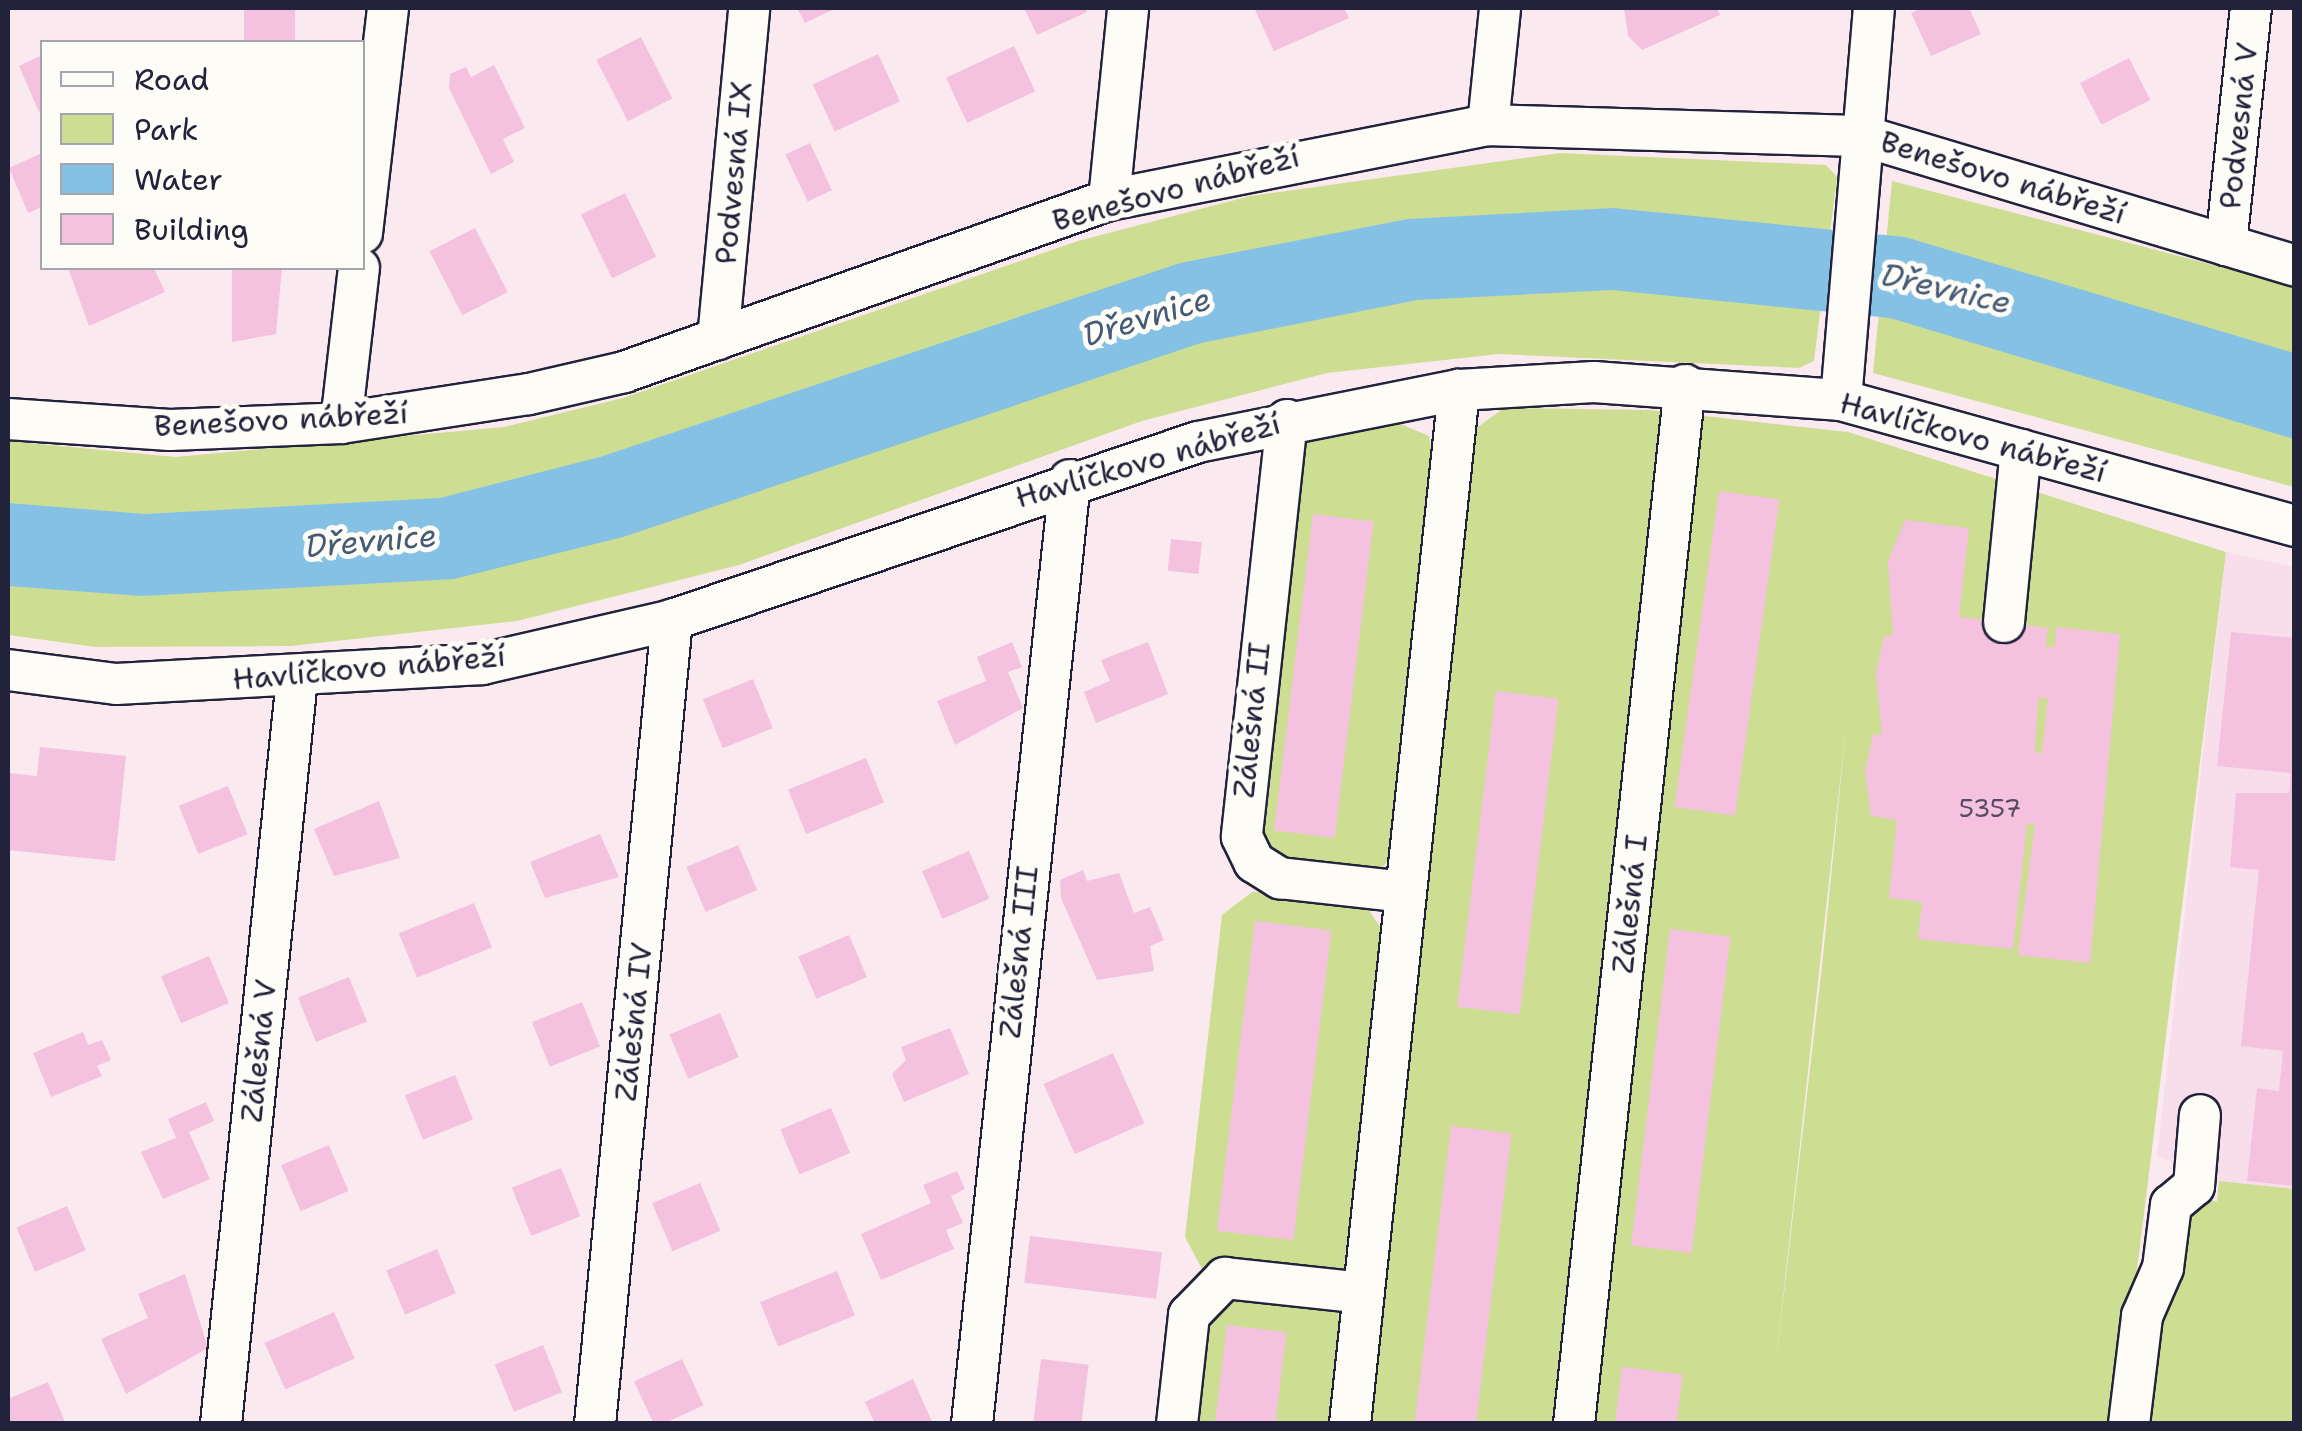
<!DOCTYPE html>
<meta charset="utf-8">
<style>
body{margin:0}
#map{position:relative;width:2302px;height:1431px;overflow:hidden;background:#faeaf0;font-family:"Shantell Sans",sans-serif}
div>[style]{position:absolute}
.built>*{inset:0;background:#f8deeb}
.green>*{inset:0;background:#cdde92}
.water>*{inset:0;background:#85c1e5}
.building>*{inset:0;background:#f4c1df;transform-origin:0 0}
.roads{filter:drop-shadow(2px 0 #22223b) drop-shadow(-2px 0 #22223b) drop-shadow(0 2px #22223b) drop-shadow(0 -2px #22223b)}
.minor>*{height:40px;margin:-20px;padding:0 20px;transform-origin:20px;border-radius:20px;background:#fdfcf7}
span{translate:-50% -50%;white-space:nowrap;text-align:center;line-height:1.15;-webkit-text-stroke:10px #fdfcf7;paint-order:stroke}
.number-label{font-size:25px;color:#564a64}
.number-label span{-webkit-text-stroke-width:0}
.street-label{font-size:30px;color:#22223b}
.water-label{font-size:32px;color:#455a76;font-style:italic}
.frame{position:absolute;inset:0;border:10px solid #22223b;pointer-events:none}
.legend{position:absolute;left:40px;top:40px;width:325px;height:230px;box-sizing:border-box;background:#fdfcf7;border:2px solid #a5a5ac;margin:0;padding:12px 18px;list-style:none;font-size:30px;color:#22223b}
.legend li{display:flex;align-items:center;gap:20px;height:50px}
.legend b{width:50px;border:2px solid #a5a5ac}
</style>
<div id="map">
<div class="built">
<div style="clip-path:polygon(2226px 552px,2294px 567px,2294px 1189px,2219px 1181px,2157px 1156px)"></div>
</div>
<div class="green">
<div style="clip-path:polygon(1561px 153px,1826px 165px,1837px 177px,1814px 361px,1799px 368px,1499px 354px,1327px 373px,1142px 421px,739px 565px,517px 621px,291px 646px,96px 647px,8px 635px,8px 441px,175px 457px,504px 427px,623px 398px,1078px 241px,1250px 196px)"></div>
<div style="clip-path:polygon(1892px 181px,2294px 286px,2294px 487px,1873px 373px)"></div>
<div style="clip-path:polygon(evenodd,1504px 408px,1651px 410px,1848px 432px,2226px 552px,2118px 1423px,1370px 1424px,1475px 429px,1504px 408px,1847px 718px,1823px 957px,1775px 1370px,1847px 719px,1847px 718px)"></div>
<div style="clip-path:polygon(1391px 420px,1429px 436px,1435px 472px,1392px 855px,1379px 872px,1267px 857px,1257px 846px,1304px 437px)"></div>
<div style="clip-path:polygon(1289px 891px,1363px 901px,1382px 930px,1344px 1268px,1328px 1282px,1202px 1269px,1185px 1237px,1222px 915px,1252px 892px)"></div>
<div style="clip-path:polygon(2219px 1181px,2294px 1189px,2294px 1423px,2140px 1424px,2150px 1335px,2187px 1199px,2217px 1201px)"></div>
<div style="clip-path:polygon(1228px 1294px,1336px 1309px,1342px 1325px,1332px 1423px,1194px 1424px,1206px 1317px)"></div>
</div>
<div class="water">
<div style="clip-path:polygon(1613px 208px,1905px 237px,2294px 353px,2294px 439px,1890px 318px,1612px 290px,1417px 300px,1201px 343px,623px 537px,454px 579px,142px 596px,8px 586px,8px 503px,145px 514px,440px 498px,600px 457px,1180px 263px,1408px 219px)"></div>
</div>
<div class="building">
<div style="left:244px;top:8px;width:51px;height:34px"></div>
<div style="clip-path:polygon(797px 8px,836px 8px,805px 23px)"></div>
<div style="clip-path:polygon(1024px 8px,1085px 8px,1087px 12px,1037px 35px)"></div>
<div style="clip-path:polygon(1254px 8px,1344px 8px,1349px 18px,1274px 51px)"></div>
<div style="clip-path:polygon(1624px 8px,1717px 8px,1720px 15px,1642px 50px,1628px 36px)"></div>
<div style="clip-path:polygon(1922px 8px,1969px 8px,1981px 34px,1931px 56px,1911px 13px)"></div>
<div style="left:641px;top:37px;width:69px;height:50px;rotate:63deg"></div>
<div style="left:1014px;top:46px;width:50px;height:75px;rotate:65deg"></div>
<div style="left:878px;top:54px;width:52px;height:72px;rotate:65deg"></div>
<div style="clip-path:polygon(42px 55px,42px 110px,39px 112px,19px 66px)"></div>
<div style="left:2129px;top:58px;width:47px;height:55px;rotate:63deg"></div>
<div style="clip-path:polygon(494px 65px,525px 128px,503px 139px,514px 162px,491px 174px,449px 88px,450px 74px,466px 67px,471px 77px)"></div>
<div style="left:810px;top:143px;width:52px;height:27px;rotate:65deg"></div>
<div style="clip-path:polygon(42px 153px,42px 207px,28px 213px,9px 168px)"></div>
<div style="left:625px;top:193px;width:71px;height:49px;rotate:64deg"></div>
<div style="left:475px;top:228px;width:72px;height:51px;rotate:63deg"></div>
<div style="clip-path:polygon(68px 268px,154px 268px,165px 292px,89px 326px)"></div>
<div style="clip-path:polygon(232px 268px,282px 268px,276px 334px,232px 342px)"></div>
<div style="left:1719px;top:491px;width:61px;height:319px;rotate:8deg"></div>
<div style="left:1313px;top:514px;width:61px;height:319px;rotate:7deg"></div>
<div style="clip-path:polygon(evenodd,1905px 520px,1969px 528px,1959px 617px,2048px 628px,2046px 647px,2055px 647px,2056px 627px,2120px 634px,2090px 963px,2018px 955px,2035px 823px,2027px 824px,2013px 949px,1918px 939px,1922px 902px,1889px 898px,1897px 820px,1871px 816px,1865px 771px,1873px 735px,1882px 734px,1876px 673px,1884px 637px,1893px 635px,1888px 561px,1905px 520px,2038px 698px,2048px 698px,2042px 754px,2035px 752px,2038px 698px)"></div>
<div style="left:1171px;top:539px;width:31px;height:32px;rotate:6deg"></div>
<div style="clip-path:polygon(2231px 632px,2294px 638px,2294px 1186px,2247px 1181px,2257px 1088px,2279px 1091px,2283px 1051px,2241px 1046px,2259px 870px,2230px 867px,2236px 793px,2289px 793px,2291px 773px,2217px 766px)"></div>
<div style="clip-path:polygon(1012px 642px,1022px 667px,1008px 672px,1023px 708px,955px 745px,937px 701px,986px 681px,977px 657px)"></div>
<div style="clip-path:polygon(1148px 642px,1168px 694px,1096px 723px,1084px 692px,1110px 681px,1101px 660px)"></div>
<div style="left:753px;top:679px;width:53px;height:54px;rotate:68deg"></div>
<div style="left:1496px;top:691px;width:63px;height:318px;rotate:7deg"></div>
<div style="clip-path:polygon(40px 747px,126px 756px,115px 861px,8px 850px,8px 773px,37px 776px)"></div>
<div style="left:866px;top:758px;width:48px;height:84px;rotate:68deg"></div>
<div style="left:228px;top:786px;width:52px;height:53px;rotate:68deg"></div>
<div style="clip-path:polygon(379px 801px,400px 858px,334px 876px,314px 829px)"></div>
<div style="clip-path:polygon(600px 834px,619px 877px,545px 898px,530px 862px)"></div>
<div style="left:738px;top:845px;width:49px;height:56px;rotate:67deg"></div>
<div style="left:969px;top:851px;width:52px;height:51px;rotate:67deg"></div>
<div style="clip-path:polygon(1083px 870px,1087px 881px,1119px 873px,1134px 913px,1150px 907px,1164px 940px,1150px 946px,1154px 971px,1097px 980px,1061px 898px,1060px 880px)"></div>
<div style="left:474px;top:903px;width:48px;height:81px;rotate:68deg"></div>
<div style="left:1255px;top:921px;width:77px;height:312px;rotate:7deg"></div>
<div style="left:1670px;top:929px;width:61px;height:319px;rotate:7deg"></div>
<div style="left:849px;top:935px;width:46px;height:55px;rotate:67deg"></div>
<div style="left:209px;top:956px;width:51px;height:52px;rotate:67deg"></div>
<div style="left:349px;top:977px;width:48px;height:55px;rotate:68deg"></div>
<div style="left:582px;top:1002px;width:48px;height:54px;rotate:68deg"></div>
<div style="left:720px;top:1013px;width:48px;height:55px;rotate:67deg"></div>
<div style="clip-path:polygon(950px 1028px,969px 1074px,904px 1102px,892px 1074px,906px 1060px,901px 1047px)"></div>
<div style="clip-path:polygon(83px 1032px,88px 1045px,102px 1040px,111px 1060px,97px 1066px,102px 1076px,51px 1097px,33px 1053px)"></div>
<div style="left:1113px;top:1053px;width:77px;height:76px;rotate:66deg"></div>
<div style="left:455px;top:1075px;width:48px;height:54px;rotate:68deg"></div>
<div style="clip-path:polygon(206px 1102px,214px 1121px,189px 1132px,210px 1179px,163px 1199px,141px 1152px,176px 1138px,168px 1119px)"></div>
<div style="left:831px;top:1108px;width:49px;height:55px;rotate:67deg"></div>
<div style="left:1451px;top:1126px;width:61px;height:300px;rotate:7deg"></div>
<div style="left:329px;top:1145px;width:50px;height:52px;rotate:67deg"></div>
<div style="left:561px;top:1168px;width:52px;height:53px;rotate:68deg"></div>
<div style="clip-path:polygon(957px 1171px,965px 1189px,951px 1196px,963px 1223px,946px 1230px,954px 1249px,881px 1280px,861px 1234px,931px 1203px,923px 1185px)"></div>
<div style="left:700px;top:1183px;width:52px;height:52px;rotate:67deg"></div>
<div style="left:67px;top:1206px;width:48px;height:55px;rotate:67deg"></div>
<div style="left:1030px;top:1236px;width:133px;height:47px;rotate:7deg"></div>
<div style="left:437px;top:1249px;width:48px;height:55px;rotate:67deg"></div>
<div style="left:837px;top:1271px;width:48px;height:83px;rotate:68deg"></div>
<div style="clip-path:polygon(185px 1274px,208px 1348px,126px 1394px,101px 1339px,148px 1318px,138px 1294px)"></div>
<div style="left:334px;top:1312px;width:51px;height:76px;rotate:66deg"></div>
<div style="left:1227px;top:1325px;width:60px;height:100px;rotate:7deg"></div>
<div style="left:543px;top:1345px;width:51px;height:52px;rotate:68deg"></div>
<div style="left:682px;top:1359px;width:51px;height:53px;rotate:65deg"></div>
<div style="left:1041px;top:1359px;width:48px;height:65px;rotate:7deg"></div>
<div style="left:1622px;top:1367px;width:61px;height:57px;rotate:7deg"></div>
<div style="clip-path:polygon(913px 1379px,933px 1424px,875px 1424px,865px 1402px)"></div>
<div style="clip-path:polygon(48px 1382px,66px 1424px,8px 1424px,8px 1399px)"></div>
</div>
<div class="roads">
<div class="minor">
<div style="left:1488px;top:125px;width:118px;rotate:-84.1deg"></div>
<div style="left:1109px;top:200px;width:193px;rotate:-84.3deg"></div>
<div style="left:362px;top:233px;width:226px;rotate:-83.4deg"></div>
<div style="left:2226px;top:245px;width:238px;rotate:-84deg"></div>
<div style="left:718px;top:339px;width:332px;rotate:-84.6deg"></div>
<div style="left:1841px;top:400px;width:393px;rotate:-85.2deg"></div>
<div style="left:8px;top:419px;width:162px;rotate:3.9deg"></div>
<div style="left:170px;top:430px;width:171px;rotate:-2.3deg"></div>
<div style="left:341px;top:423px;width:190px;rotate:-8.8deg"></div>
<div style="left:529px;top:394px;width:98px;rotate:-13deg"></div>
<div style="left:624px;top:372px;width:515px;rotate:-19.53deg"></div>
<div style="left:1109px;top:200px;width:386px;rotate:-11.2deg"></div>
<div style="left:1488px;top:125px;width:375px;rotate:1.7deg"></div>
<div style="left:1863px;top:136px;width:450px;rotate:16.7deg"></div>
<div style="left:1287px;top:420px;width:419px;rotate:96.2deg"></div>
<div style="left:1242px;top:837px;width:28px;rotate:64deg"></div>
<div style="left:1254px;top:862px;width:31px;rotate:32deg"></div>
<div style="left:1280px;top:878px;width:125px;rotate:6.4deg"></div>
<div style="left:341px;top:423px;width:156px;rotate:-83.4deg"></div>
<div style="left:2004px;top:622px;width:173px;rotate:-84.4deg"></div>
<div style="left:8px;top:670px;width:109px;rotate:7.4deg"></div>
<div style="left:116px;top:684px;width:367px;rotate:-3.1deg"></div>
<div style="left:482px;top:664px;width:195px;rotate:-13deg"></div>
<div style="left:672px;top:620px;width:555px;rotate:-18.7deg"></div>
<div style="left:1198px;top:442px;width:266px;rotate:-11.3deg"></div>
<div style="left:1459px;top:390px;width:135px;rotate:-3.4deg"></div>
<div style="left:1594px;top:382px;width:248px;rotate:4.2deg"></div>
<div style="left:1841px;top:400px;width:470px;rotate:15.5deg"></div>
<div style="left:221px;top:1424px;width:749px;rotate:-84.18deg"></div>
<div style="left:595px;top:1424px;width:808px;rotate:-84.53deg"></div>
<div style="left:972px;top:1424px;width:949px;rotate:-84.07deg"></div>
<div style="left:1177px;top:1424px;width:110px;rotate:-83.7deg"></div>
<div style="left:1189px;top:1315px;width:52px;rotate:-45.8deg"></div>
<div style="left:1225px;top:1278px;width:139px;rotate:6.2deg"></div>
<div style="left:1350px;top:1424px;width:1040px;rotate:-83.98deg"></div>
<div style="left:1574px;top:1424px;width:1045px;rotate:-83.9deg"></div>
<div style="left:2129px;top:1424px;width:109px;rotate:-83.1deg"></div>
<div style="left:2142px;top:1316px;width:52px;rotate:-66.4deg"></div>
<div style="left:2163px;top:1268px;width:64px;rotate:-82.8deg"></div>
<div style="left:2171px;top:1205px;width:30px;rotate:-40deg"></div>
<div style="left:2194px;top:1186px;width:71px;rotate:-85.2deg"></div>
</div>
</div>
<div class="number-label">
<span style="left:1990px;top:808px">5357</span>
</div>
<div class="street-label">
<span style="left:2239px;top:126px;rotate:-84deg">Podvesná V</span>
<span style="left:734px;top:173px;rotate:-85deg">Podvesná IX</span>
<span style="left:2003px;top:178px;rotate:17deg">Benešovo nábřeží</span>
<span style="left:1176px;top:189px;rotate:-15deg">Benešovo nábřeží</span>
<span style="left:281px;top:420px;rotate:-3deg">Benešovo nábřeží</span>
<span style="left:1973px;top:438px;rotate:15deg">Havlíčkovo nábřeží</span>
<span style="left:1148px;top:461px;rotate:-16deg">Havlíčkovo nábřeží</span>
<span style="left:369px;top:668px;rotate:-5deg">Havlíčkovo nábřeží</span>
<span style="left:1252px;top:720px;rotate:-84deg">Zálešná II</span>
<span style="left:1630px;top:904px;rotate:-84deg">Zálešná I</span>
<span style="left:1019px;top:952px;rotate:-84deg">Zálešná III</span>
<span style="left:634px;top:1022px;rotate:-84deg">Zálešná IV</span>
<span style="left:259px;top:1051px;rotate:-84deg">Zálešná V</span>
</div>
<div class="water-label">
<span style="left:1946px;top:289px;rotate:13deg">Dřevnice</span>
<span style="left:1147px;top:317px;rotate:-17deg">Dřevnice</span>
<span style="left:371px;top:541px;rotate:-5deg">Dřevnice</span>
</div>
<div class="frame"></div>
<ul class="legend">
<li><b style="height:12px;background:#fdfcf7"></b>Road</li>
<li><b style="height:28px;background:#cdde92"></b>Park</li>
<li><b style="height:28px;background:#85c1e5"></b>Water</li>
<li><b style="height:28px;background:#f4c1df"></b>Building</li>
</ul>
</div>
